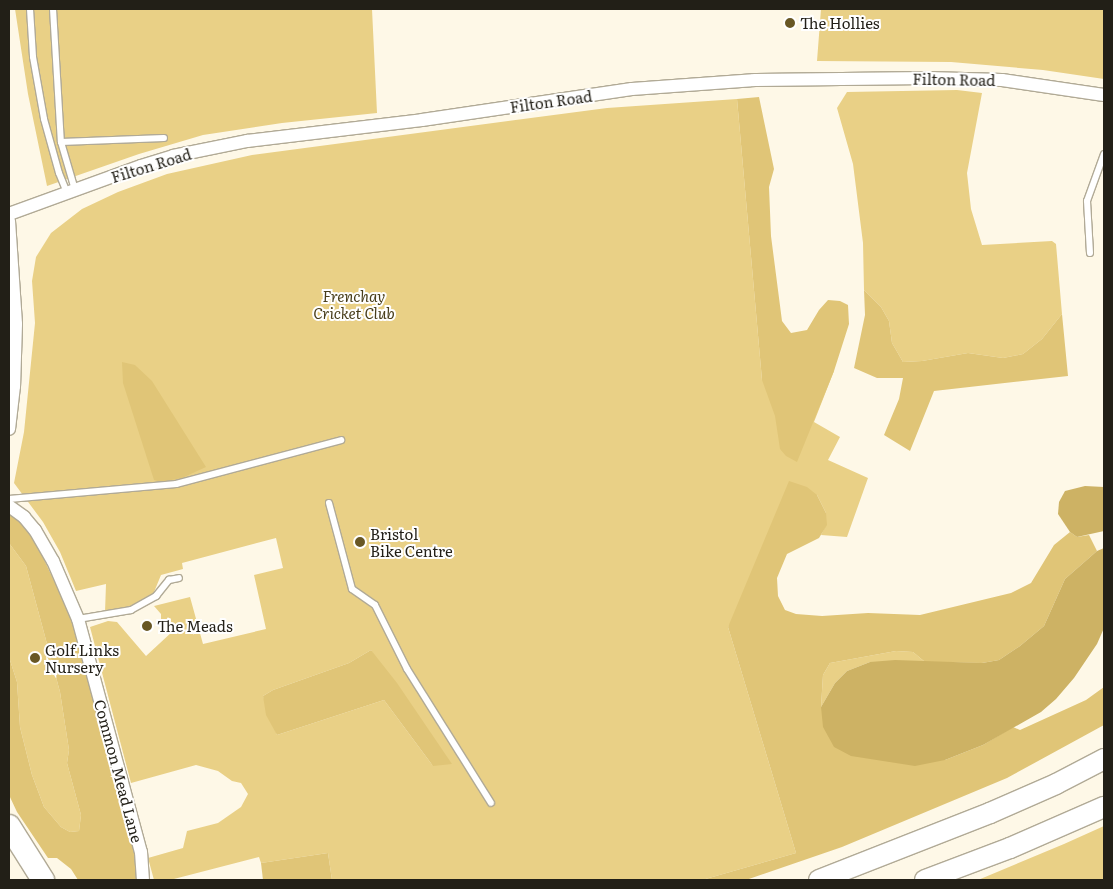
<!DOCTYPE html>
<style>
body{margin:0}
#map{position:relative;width:1113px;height:889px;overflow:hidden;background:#fef8e7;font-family:Literata,serif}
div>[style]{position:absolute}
.green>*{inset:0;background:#e9d086}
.forest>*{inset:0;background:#e0c577}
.water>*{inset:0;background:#cdb264}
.roads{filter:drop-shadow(1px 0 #b1aa96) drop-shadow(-1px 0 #b1aa96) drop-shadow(0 1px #b1aa96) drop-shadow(0 -1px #b1aa96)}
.lane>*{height:6px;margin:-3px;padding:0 3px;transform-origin:3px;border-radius:3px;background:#fff}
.street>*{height:12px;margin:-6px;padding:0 6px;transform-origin:6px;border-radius:6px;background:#fff}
.primary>*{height:20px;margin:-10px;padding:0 10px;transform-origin:10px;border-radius:10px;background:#fff}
.highway>*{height:22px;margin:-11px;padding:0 11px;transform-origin:11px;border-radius:11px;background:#fff}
.dots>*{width:14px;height:14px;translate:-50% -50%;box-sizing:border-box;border:2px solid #fff;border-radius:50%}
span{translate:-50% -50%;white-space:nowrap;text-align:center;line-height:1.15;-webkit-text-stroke:4px #fff;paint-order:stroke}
.poi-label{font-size:15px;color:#221f17}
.left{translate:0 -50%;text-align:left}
.street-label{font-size:15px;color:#221f17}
.park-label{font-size:15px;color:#483d1a;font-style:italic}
.frame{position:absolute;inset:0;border:10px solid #221f17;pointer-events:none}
</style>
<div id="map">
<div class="green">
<div style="clip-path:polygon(15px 9px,372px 9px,377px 113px,282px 123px,203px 135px,139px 154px,47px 186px,28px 94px)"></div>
<div style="clip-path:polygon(821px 9px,1104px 9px,1104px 79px,1043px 70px,951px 62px,817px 61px)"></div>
<div style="clip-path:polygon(957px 90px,982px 93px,967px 173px,971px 209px,982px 245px,1052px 241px,1056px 244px,1062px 314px,1042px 339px,1023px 354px,1003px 358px,968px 353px,922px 361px,903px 362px,892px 343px,889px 321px,881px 307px,864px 290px,863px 243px,853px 164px,837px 108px,847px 92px)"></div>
<div style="clip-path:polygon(evenodd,737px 99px,762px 380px,834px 371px,814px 422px,840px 437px,828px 460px,868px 478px,847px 537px,821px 535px,826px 525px,826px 513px,817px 495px,728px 627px,796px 853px,702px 880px,332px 880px,328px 853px,261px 863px,259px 857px,170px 880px,154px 880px,148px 858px,183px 848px,187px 831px,218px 823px,241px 807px,248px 794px,241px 783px,232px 781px,218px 771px,196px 765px,131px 783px,90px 627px,108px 621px,117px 622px,146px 656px,173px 631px,161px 619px,161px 614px,154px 606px,190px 597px,203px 644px,266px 629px,254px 575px,283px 568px,276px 538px,182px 563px,183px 569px,161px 575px,152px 597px,127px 608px,105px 612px,106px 584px,76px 591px,60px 552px,43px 522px,14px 483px,24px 432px,35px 323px,32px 281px,36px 257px,51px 233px,82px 209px,118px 192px,167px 174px,252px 155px,607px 108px,737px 99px,371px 650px,433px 766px,384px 700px,277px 735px,263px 696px,273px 690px,349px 663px,371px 650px)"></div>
<div style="clip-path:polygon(9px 543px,26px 566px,60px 692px,69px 750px,67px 763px,81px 815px,79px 831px,70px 832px,61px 827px,44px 807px,32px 775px,20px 727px,17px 682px,9px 657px)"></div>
<div style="clip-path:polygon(896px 651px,913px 652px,925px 662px,870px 662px,847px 671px,835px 683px,821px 707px,823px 675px,830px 663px)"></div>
<div style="clip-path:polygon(1104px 826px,1104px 880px,978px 880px,1064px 844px)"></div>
</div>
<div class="forest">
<div style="clip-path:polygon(759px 97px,774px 169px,769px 187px,771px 236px,782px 321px,791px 333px,807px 330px,819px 310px,828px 300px,840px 301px,848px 305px,849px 324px,834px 371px,797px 462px,786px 456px,780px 449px,775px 416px,762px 380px,737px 99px)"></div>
<div style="clip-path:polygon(864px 290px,881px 307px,889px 321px,892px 343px,903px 362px,922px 361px,968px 353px,1003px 358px,1023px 354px,1042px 339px,1062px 314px,1068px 376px,934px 391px,910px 451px,884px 435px,899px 399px,903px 378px,877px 378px,854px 368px,865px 315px)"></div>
<div style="clip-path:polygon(122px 362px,135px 365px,152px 381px,206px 467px,182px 478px,161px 482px,154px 480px,123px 383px)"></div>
<div style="clip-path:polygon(789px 481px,807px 487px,817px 495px,826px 513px,827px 525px,819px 538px,787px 554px,777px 578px,778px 596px,785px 610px,796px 614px,822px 616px,868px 613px,920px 615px,1011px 593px,1031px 583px,1054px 545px,1070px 532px,1077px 537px,1089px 535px,1097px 551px,1065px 579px,1044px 626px,1020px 646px,999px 660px,982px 663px,925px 662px,913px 652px,896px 651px,830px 663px,823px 675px,821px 707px,945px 760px,983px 745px,1013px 727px,1020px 730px,1086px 700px,1104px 687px,1104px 725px,1007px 778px,842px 847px,746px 880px,702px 880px,796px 853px,728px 627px)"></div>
<div style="clip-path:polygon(9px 515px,22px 521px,33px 536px,72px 619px,134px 849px,136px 869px,142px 880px,78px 880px,71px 869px,57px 858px,48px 858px,17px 812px,9px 795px,9px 657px,17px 682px,20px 727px,32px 775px,44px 807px,61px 827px,70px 832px,79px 831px,81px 815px,67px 763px,69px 750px,60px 692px,26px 566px,9px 543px)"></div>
<div style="clip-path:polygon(371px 650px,397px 683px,452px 764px,433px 766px,384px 700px,277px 735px,266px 715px,263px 696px,273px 690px,349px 663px)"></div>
<div style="clip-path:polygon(328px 853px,332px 880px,263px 880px,261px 863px)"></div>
</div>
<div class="water">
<div style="clip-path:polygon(1085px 486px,1104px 487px,1104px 531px,1077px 537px,1070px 532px,1058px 514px,1059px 502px,1065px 491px)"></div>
<div style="clip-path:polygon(1104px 548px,1104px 628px,1097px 644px,1074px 678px,1056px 699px,1041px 712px,983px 745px,945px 760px,915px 766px,851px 756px,834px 747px,823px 727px,821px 707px,835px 683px,847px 671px,870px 662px,895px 660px,982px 663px,999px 660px,1020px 646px,1044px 626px,1065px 579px,1097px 551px)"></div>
</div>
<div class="roads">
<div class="lane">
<div style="left:30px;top:9px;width:48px;rotate:86.4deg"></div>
<div style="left:33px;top:57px;width:63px;rotate:79.9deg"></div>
<div style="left:44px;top:119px;width:56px;rotate:74.5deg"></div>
<div style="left:59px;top:173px;width:22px;rotate:68deg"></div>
<div style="left:53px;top:9px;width:133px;rotate:86.6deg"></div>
<div style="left:61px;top:142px;width:50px;rotate:73.7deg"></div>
<div style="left:61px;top:142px;width:103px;rotate:-2.2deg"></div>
<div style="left:1090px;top:253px;width:52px;rotate:-93.3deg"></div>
<div style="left:1087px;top:201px;width:50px;rotate:-70.1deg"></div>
<div style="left:9px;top:499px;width:168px;rotate:-5.1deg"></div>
<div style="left:176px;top:484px;width:171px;rotate:-14.9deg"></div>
<div style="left:329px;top:503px;width:89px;rotate:75deg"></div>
<div style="left:352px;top:589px;width:28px;rotate:35deg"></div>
<div style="left:375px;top:605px;width:72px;rotate:63.4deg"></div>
<div style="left:407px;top:669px;width:158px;rotate:57.9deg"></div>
<div style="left:78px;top:619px;width:54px;rotate:-9.6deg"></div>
<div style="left:131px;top:610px;width:29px;rotate:-29deg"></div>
<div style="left:156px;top:596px;width:21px;rotate:-51deg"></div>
<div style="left:169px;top:580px;width:10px;rotate:-11deg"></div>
</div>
<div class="street">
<div style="left:9px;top:214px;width:140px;rotate:-20deg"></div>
<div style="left:141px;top:166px;width:34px;rotate:-17deg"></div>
<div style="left:173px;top:156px;width:76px;rotate:-11.5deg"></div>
<div style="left:247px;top:141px;width:176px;rotate:-6.8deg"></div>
<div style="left:422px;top:120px;width:212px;rotate:-8.4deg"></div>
<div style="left:632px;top:89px;width:124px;rotate:-4.2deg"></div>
<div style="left:756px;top:80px;width:171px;rotate:-0.7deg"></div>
<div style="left:927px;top:78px;width:75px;rotate:1.5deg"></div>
<div style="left:1002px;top:80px;width:103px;rotate:8.4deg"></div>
<div style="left:9px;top:221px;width:103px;rotate:86.1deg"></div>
<div style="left:16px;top:324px;width:62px;rotate:91.8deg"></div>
<div style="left:14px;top:386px;width:43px;rotate:96.6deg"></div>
<div style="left:9px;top:506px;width:19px;rotate:36deg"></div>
<div style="left:24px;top:517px;width:17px;rotate:50deg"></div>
<div style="left:35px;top:530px;width:36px;rotate:60deg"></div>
<div style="left:53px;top:561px;width:63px;rotate:66.7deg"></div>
<div style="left:78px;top:619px;width:241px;rotate:74.9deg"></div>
<div style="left:141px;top:852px;width:28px;rotate:86deg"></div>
</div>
<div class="primary">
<div style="left:819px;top:880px;width:184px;rotate:-21.4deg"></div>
<div style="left:990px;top:813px;width:72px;rotate:-23.7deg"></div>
<div style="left:1056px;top:784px;width:54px;rotate:-27.5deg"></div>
<div style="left:925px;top:880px;width:91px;rotate:-20.6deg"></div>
<div style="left:1010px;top:848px;width:103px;rotate:-23.6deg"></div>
</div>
<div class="highway">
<div style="left:9px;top:826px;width:64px;rotate:57.8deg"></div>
</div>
</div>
<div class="dots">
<div style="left:790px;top:23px;background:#685724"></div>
<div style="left:360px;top:542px;background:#685724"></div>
<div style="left:147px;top:626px;background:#685724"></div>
<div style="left:35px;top:658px;background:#685724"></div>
</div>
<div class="poi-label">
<span class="left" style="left:800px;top:23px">The Hollies</span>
<span class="left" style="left:370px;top:542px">Bristol<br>Bike Centre</span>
<span class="left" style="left:157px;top:626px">The Meads</span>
<span class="left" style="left:45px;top:658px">Golf Links<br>Nursery</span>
</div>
<div class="street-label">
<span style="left:954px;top:79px;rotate:1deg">Filton Road</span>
<span style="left:551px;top:101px;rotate:-8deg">Filton Road</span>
<span style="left:151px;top:165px;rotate:-17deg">Filton Road</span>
<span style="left:119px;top:771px;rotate:75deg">Common Mead Lane</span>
</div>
<div class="park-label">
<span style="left:354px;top:304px">Frenchay<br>Cricket Club</span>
</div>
<div class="frame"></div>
</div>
